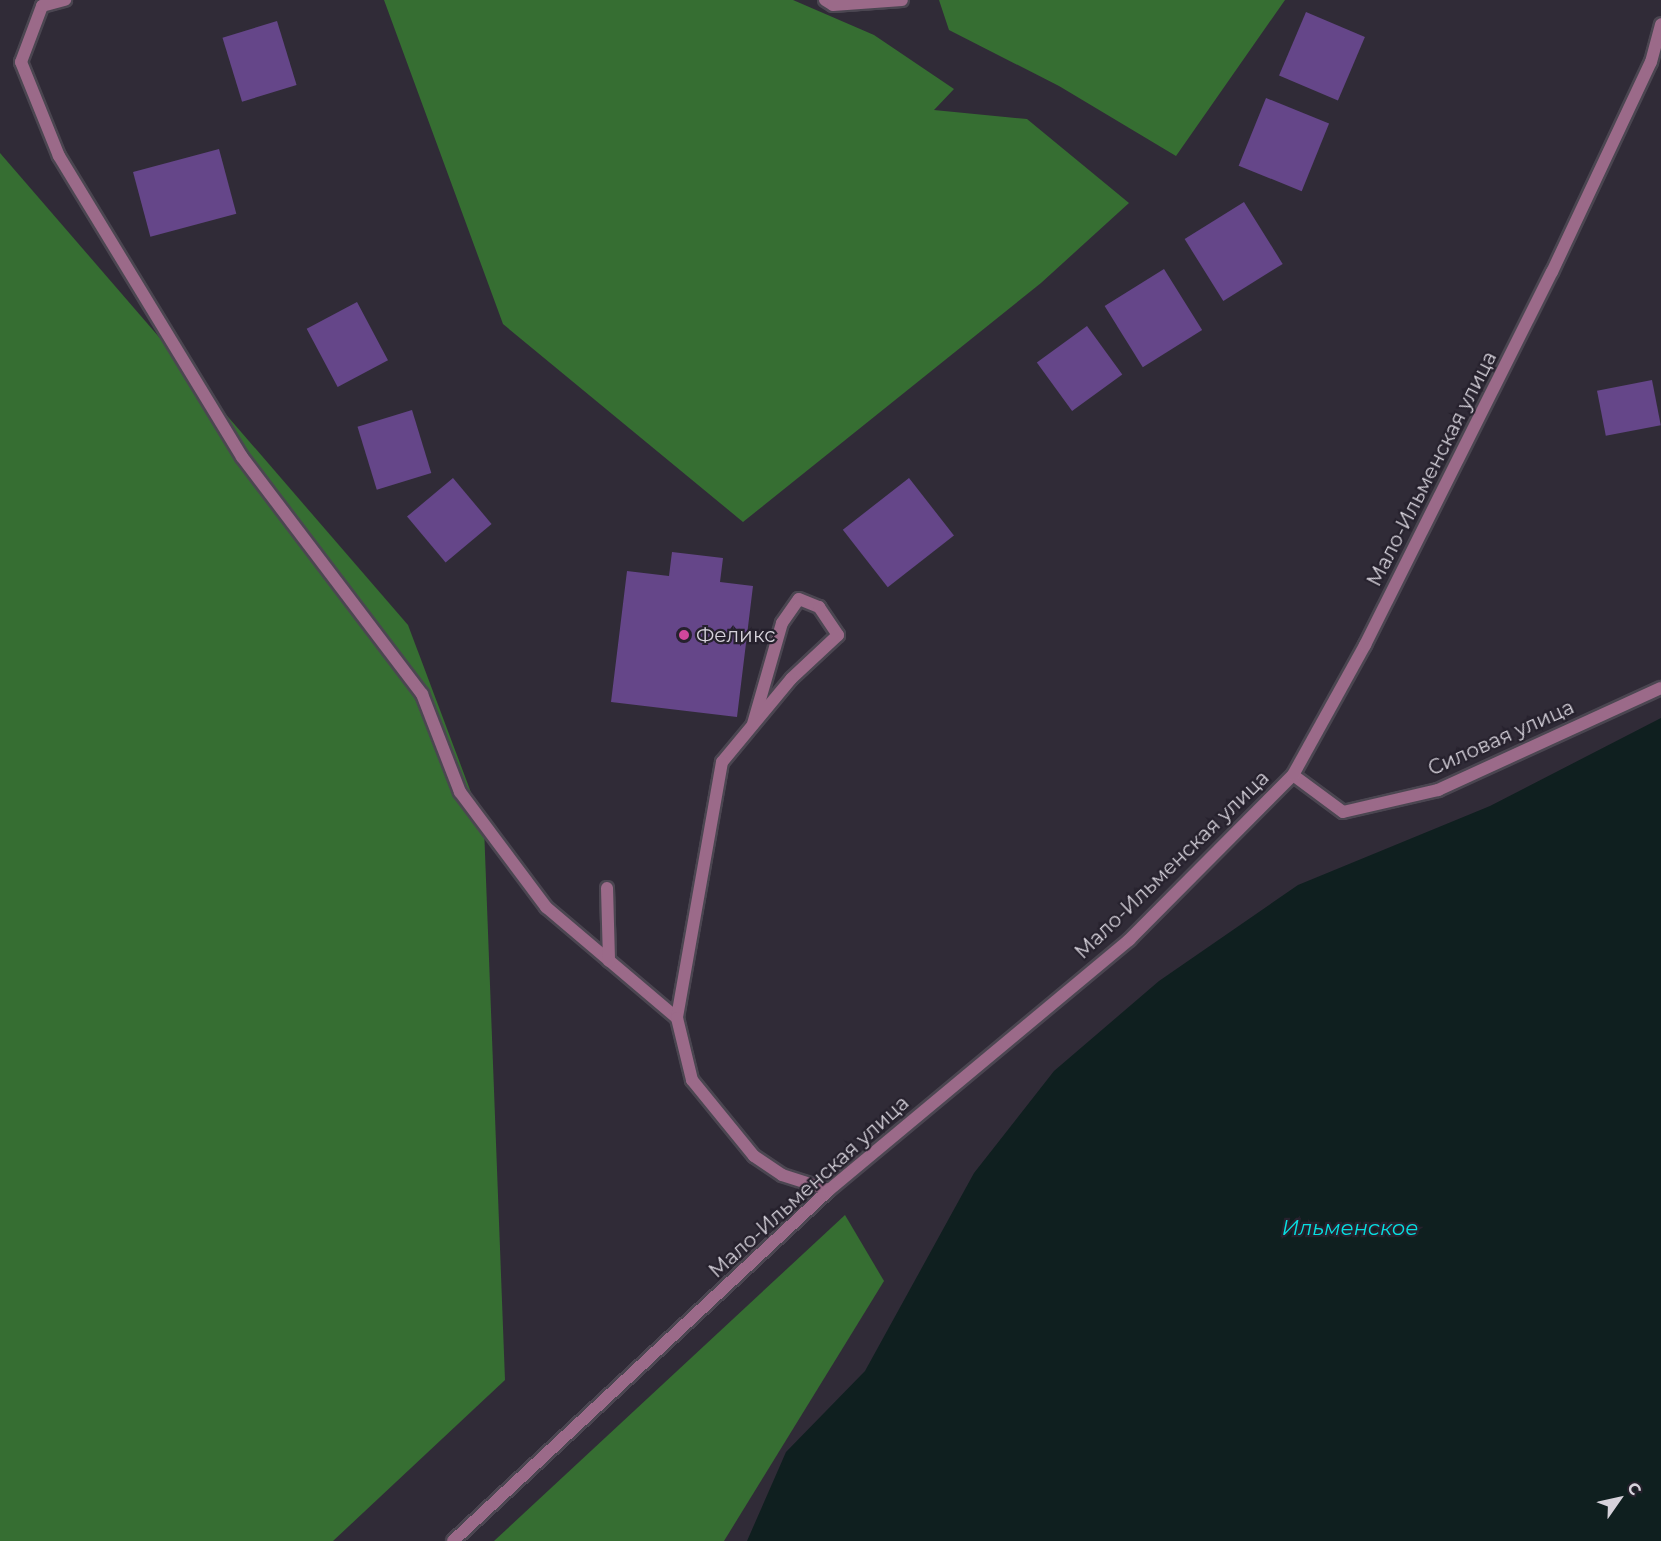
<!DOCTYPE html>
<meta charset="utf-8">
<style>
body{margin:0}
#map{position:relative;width:1661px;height:1541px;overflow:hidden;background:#302b37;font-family:Montserrat,sans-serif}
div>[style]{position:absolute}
.forest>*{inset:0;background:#366e32}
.water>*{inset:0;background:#0f1f1f}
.building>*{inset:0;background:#654689;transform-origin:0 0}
.roads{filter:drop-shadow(2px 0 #4b4651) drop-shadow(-2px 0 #4b4651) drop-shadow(0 2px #4b4651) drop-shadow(0 -2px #4b4651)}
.service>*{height:12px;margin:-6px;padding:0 6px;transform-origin:6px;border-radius:6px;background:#9b6a89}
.minor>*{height:12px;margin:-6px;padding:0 6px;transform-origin:6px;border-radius:6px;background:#9b6a89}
.dots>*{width:16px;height:16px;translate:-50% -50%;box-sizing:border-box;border:3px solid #26212d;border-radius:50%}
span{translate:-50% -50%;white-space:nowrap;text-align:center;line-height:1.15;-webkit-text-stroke:4.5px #26212d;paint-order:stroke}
.street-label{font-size:20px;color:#d6d2db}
.poi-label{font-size:20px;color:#d6d2db}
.left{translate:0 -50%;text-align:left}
.water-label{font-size:21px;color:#07dfe1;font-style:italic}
.north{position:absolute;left:1589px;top:1469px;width:60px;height:60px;-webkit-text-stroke:4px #26212d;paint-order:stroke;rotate:56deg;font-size:16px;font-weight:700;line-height:24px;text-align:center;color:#d6d2db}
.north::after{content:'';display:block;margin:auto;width:21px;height:27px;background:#d6d2db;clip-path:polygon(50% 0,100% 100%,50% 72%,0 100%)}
</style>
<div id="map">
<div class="forest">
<div style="clip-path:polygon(384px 0,793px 0,874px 35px,954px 89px,934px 110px,1027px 119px,1129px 203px,1041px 283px,743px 522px,503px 324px)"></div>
<div style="clip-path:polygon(939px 0,1285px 0,1176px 156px,1059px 86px,949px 30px)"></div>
<div style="clip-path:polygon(0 153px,408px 625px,484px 827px,505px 1380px,333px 1541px,0 1541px)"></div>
<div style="clip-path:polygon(845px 1215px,884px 1281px,724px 1541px,494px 1541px)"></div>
</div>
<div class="water">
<div style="clip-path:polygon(1661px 718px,1661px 1541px,747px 1541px,786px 1452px,865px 1371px,974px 1173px,1054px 1071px,1159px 981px,1298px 885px,1490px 806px)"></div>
</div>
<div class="building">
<div style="left:1306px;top:12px;width:64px;height:69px;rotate:23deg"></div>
<div style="left:277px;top:21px;width:67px;height:57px;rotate:73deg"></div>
<div style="left:1266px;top:98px;width:68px;height:73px;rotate:22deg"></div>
<div style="left:219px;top:149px;width:67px;height:89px;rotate:75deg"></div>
<div style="left:1244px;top:202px;width:73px;height:70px;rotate:58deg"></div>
<div style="left:1164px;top:269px;width:72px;height:70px;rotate:58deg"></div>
<div style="left:357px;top:302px;width:66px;height:57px;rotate:62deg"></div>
<div style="left:1087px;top:326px;width:60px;height:62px;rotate:54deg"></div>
<div style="left:1652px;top:380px;width:46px;height:56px;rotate:79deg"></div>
<div style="left:412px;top:410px;width:66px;height:57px;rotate:73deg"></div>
<div style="left:453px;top:478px;width:60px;height:60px;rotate:50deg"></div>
<div style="left:909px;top:478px;width:73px;height:84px;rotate:52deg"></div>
<div style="clip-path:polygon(672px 552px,723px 558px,720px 582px,753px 586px,737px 717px,611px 702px,627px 571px,669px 576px)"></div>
</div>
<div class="roads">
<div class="service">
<div style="left:21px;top:62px;width:101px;rotate:68deg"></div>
<div style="left:59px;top:156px;width:352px;rotate:58.7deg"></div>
<div style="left:242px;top:457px;width:298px;rotate:52.8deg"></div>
<div style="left:422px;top:694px;width:105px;rotate:68.8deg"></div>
<div style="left:460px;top:792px;width:144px;rotate:53.2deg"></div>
<div style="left:546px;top:907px;width:172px;rotate:40.3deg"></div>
<div style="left:753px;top:724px;width:105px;rotate:-74deg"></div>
<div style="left:782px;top:623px;width:29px;rotate:-55deg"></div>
<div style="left:799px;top:599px;width:22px;rotate:22deg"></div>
<div style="left:819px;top:607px;width:34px;rotate:56deg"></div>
<div style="left:838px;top:635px;width:64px;rotate:136.9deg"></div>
<div style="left:791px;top:679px;width:108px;rotate:129.7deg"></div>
<div style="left:722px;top:762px;width:260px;rotate:100deg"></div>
<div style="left:677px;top:1018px;width:64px;rotate:76.4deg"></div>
<div style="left:692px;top:1080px;width:98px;rotate:50.8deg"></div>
<div style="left:754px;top:1156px;width:34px;rotate:34deg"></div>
<div style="left:782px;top:1175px;width:49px;rotate:17.7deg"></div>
<div style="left:607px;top:888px;width:73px;rotate:88.4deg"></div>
</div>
<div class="minor">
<div style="left:825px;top:0;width:9px;rotate:32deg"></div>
<div style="left:833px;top:5px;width:69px;rotate:-4.1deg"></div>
<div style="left:21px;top:62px;width:60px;rotate:-69.4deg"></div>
<div style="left:42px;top:6px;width:24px;rotate:-15deg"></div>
<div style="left:1293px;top:775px;width:62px;rotate:36.5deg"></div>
<div style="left:1343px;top:812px;width:98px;rotate:-13deg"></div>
<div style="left:1438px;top:790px;width:245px;rotate:-24.6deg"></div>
<div style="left:453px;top:1541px;width:514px;rotate:-43.03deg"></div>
<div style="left:829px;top:1190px;width:391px;rotate:-39.8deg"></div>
<div style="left:1129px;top:940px;width:233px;rotate:-45.2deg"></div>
<div style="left:1293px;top:775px;width:149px;rotate:-61deg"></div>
<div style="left:1365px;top:645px;width:417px;rotate:-63.4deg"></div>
<div style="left:1552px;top:272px;width:232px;rotate:-64.8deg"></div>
<div style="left:1651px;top:62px;width:39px;rotate:-75deg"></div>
</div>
</div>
<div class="dots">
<div style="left:684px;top:635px;background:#d1479c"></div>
</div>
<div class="street-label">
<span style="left:1432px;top:469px;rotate:-63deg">Мало-Ильменская улица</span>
<span style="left:1501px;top:738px;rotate:-24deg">Силовая улица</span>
<span style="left:1172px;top:865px;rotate:-44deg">Мало-Ильменская улица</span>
<span style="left:809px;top:1187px;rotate:-42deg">Мало-Ильменская улица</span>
</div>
<div class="poi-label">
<span class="left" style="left:696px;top:635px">Феликс</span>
</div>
<div class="water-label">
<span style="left:1350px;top:1228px">Ильменское</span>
</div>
<div class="north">С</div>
</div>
